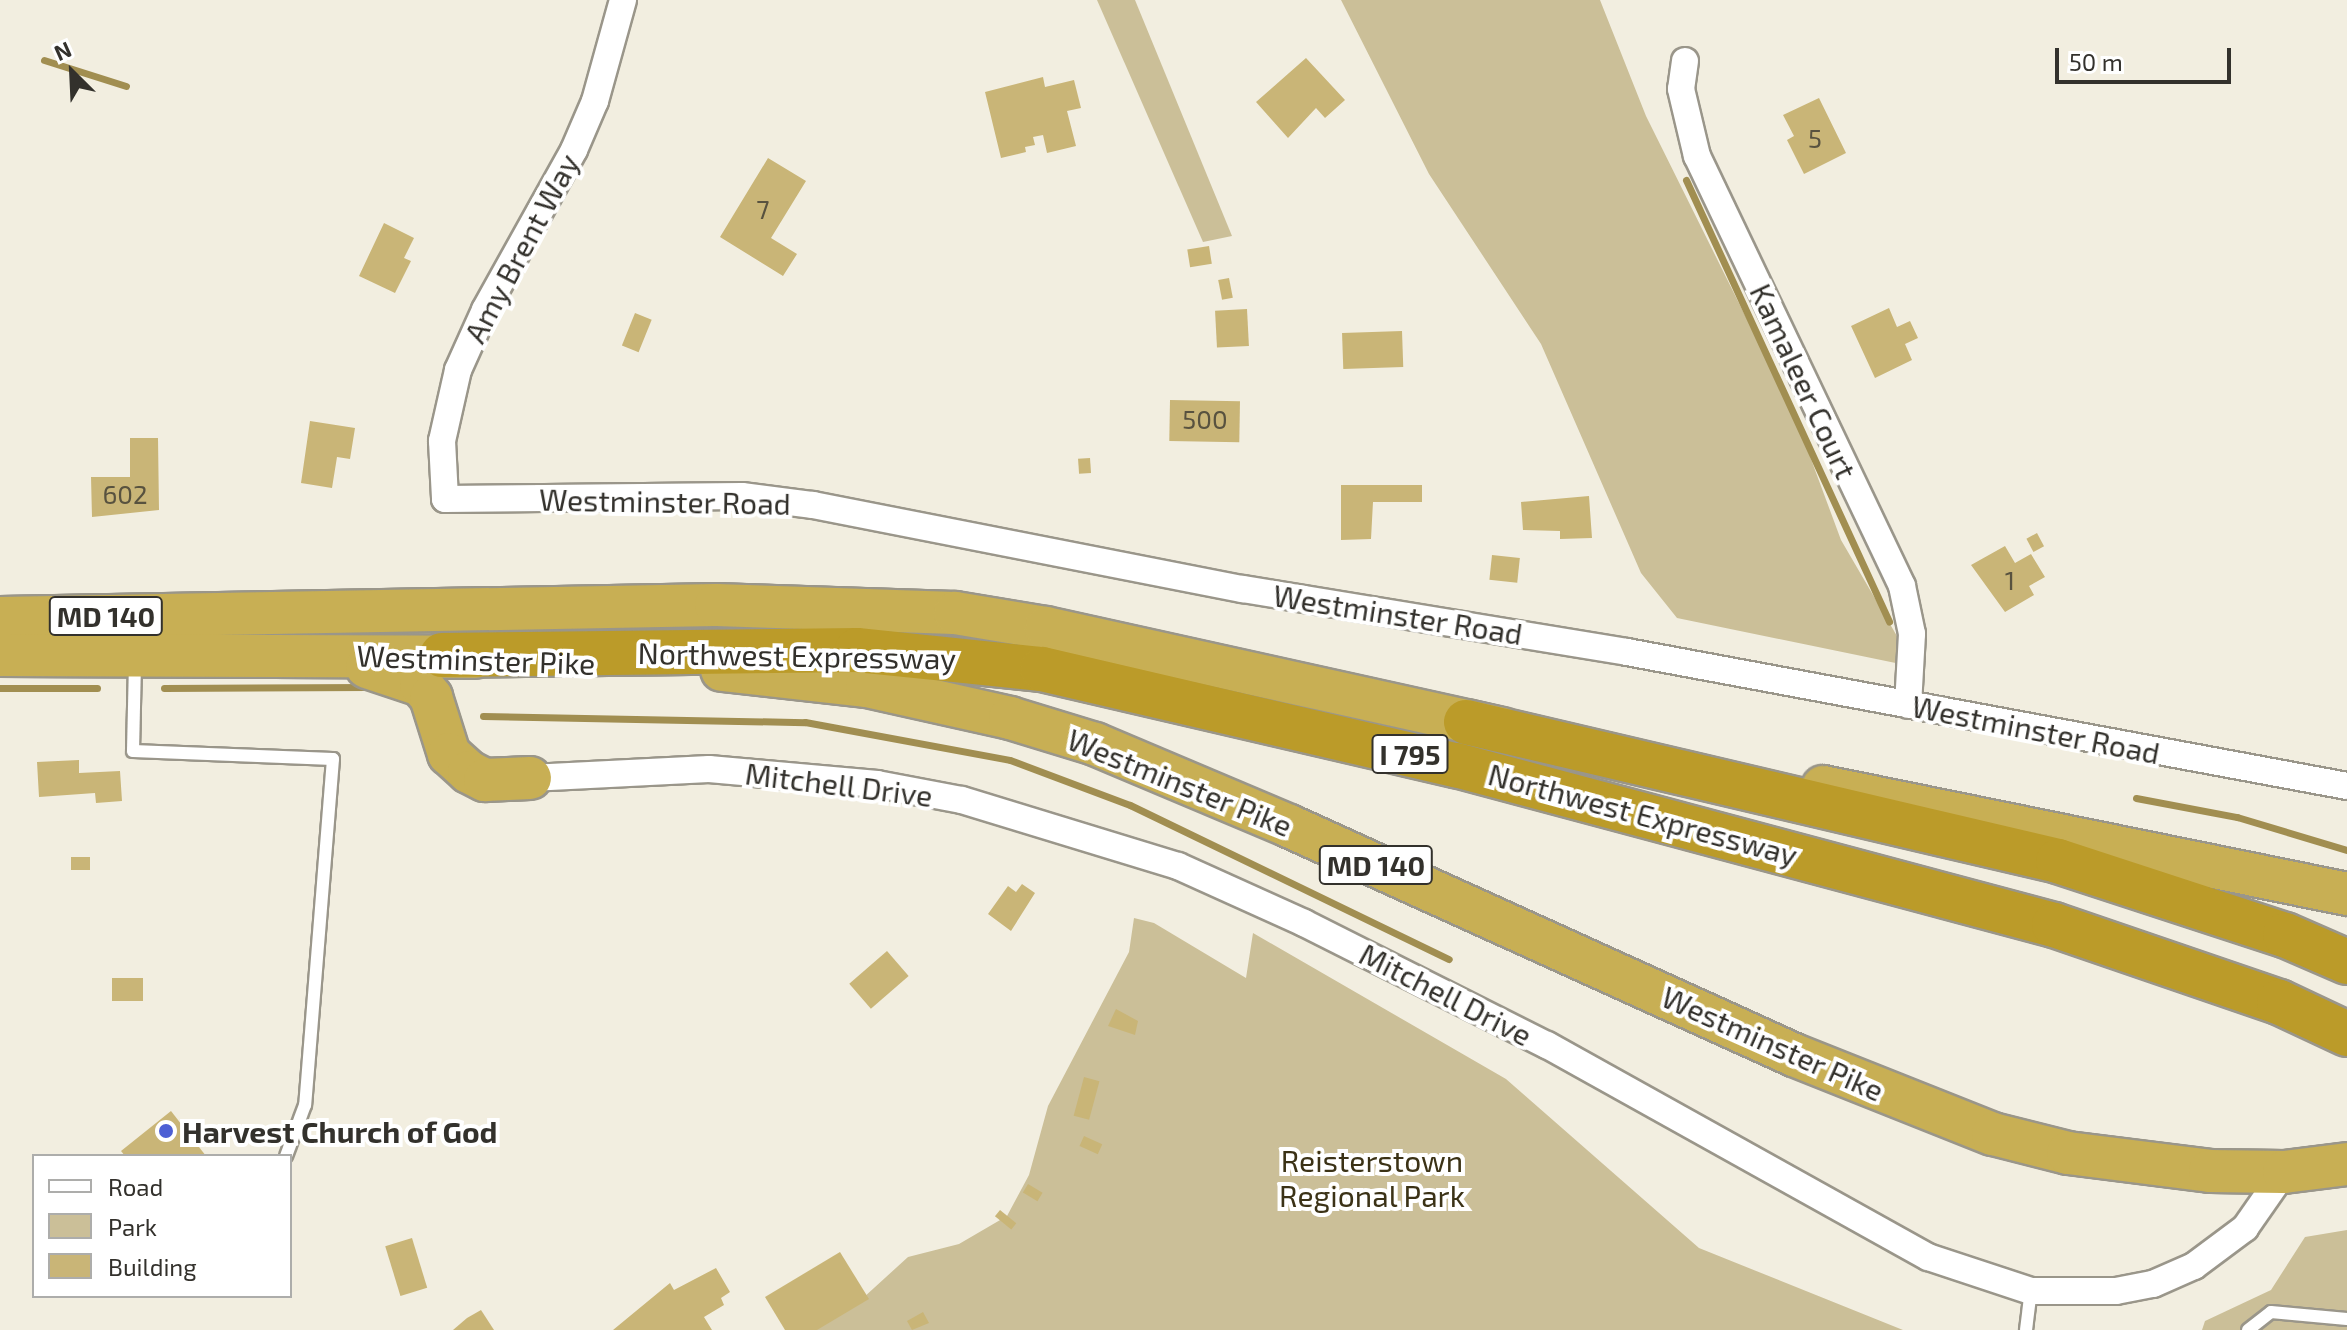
<!DOCTYPE html>
<style>
body{margin:0}
#map{position:relative;width:2347px;height:1330px;overflow:hidden;background:#f2eee0;font-family:"Exo 2",sans-serif}
div>[style]{position:absolute}
.green>*{inset:0;background:#cbbf98}
.stream>*{height:7px;margin:-3.5px;padding:0 3.5px;transform-origin:3.5px;border-radius:3.5px;background:#a18e51}
.building>*{inset:0;background:#c9b577;transform-origin:0 0}
.roads{filter:drop-shadow(2px 0 #9a968a) drop-shadow(-2px 0 #9a968a) drop-shadow(0 2px #9a968a) drop-shadow(0 -2px #9a968a)}
.service>*{height:12px;margin:-6px;padding:0 6px;transform-origin:6px;border-radius:6px;background:#fff}
.minor>*{height:26px;margin:-13px;padding:0 13px;transform-origin:13px;border-radius:13px;background:#fff}
.trunk>*{height:42px;margin:-21px;padding:0 21px;transform-origin:21px;border-radius:21px;background:#c8af54}
.motorway>*{height:44px;margin:-22px;padding:0 22px;transform-origin:22px;border-radius:22px;background:#bb9b29}
.dots>*{width:22px;height:22px;translate:-50% -50%;box-sizing:border-box;border:4px solid #fff;border-radius:50%}
span{translate:-50% -50%;white-space:nowrap;text-align:center;line-height:1.15;-webkit-text-stroke:8px #fff;paint-order:stroke}
.number-label{font-size:26px;color:#58523f}
.number-label span{-webkit-text-stroke-width:0}
.shield-label span{padding:2px 6px;background:#fff;border:2px solid;border-radius:6px;-webkit-text-stroke-width:0}
.shield-label{font-size:28px;color:#33312c;font-weight:700}
.street-label{font-size:30px;color:#33312c}
.poi-label{font-size:30px;color:#33312c;font-weight:700}
.left{translate:0 -50%;text-align:left}
.park-label{font-size:30px;color:#3b3216}
.legend{position:absolute;left:32px;top:1154px;width:260px;height:144px;box-sizing:border-box;background:#fff;border:2px solid #adadab;margin:0;padding:10px 14px;list-style:none;font-size:24px;color:#33312c}
.legend li{display:flex;align-items:center;gap:16px;height:40px}
.legend b{width:40px;border:2px solid #adadab}
.north{position:absolute;left:32px;top:32px;width:80px;height:80px;-webkit-text-stroke:6px #fff;paint-order:stroke;rotate:336deg;font-size:22px;font-weight:700;line-height:32px;text-align:center;color:#33312c}
.north::after{content:'';display:block;margin:auto;width:28px;height:36px;background:#33312c;clip-path:polygon(50% 0,100% 100%,50% 72%,0 100%)}
.scale{position:absolute;left:2055px;top:48px;width:176px;height:36px;box-sizing:border-box;border:4px solid #33312c;border-top:0;padding-left:10px;font-size:24px;line-height:28px;white-space:nowrap;color:#33312c;-webkit-text-stroke:6px #fff;paint-order:stroke}
</style>
<div id="map">
<div class="green">
<div style="clip-path:polygon(1097px 0,1135px 0,1232px 236px,1203px 242px)"></div>
<div style="clip-path:polygon(1341px 0,1600px 0,1646px 116px,1795px 416px,1841px 540px,1915px 667px,1677px 618px,1641px 573px,1541px 344px,1429px 174px)"></div>
<div style="clip-path:polygon(1134px 918px,1154px 923px,1246px 978px,1253px 933px,1506px 1079px,1699px 1248px,1903px 1330px,811px 1330px,863px 1298px,908px 1257px,959px 1244px,1007px 1216px,1029px 1175px,1048px 1106px,1129px 952px)"></div>
<div style="clip-path:polygon(2347px 1230px,2347px 1330px,2202px 1330px,2205px 1321px,2271px 1290px,2305px 1237px)"></div>
</div>
<div class="stream">
<div style="left:44px;top:60px;width:86px;rotate:17.6deg"></div>
<div style="left:1686px;top:180px;width:486px;rotate:65.3deg"></div>
<div style="left:0;top:688px;width:97px"></div>
<div style="left:164px;top:688px;width:204px;rotate:-0.3deg"></div>
<div style="left:483px;top:716px;width:322px;rotate:1.1deg"></div>
<div style="left:805px;top:722px;width:208px;rotate:10.5deg"></div>
<div style="left:1010px;top:760px;width:128px;rotate:20.6deg"></div>
<div style="left:1130px;top:805px;width:354px;rotate:25.8deg"></div>
<div style="left:2136px;top:798px;width:103px;rotate:10.7deg"></div>
<div style="left:2237px;top:817px;width:115px;rotate:16.7deg"></div>
</div>
<div class="building">
<div style="clip-path:polygon(1306px 58px,1345px 100px,1325px 118px,1316px 108px,1288px 138px,1256px 102px)"></div>
<div style="clip-path:polygon(1043px 77px,1045px 87px,1074px 80px,1081px 108px,1067px 111px,1076px 146px,1047px 153px,1043px 135px,1033px 137px,1035px 145px,1025px 147px,1026px 152px,1001px 158px,985px 92px)"></div>
<div style="clip-path:polygon(1819px 98px,1846px 153px,1804px 174px,1787px 140px,1794px 136px,1783px 115px)"></div>
<div style="clip-path:polygon(768px 158px,806px 181px,771px 238px,797px 254px,783px 276px,720px 237px)"></div>
<div style="clip-path:polygon(384px 223px,414px 238px,404px 258px,411px 261px,395px 293px,359px 276px)"></div>
<div style="left:1209px;top:246px;width:18px;height:22px;rotate:81deg"></div>
<div style="left:1229px;top:278px;width:20px;height:11px;rotate:79deg"></div>
<div style="clip-path:polygon(1889px 308px,1897px 327px,1910px 321px,1918px 338px,1905px 344px,1912px 360px,1875px 378px,1851px 326px)"></div>
<div style="left:1247px;top:309px;width:37px;height:32px;rotate:87deg"></div>
<div style="left:635px;top:313px;width:18px;height:35px;rotate:22deg"></div>
<div style="left:1402px;top:331px;width:36px;height:60px;rotate:88deg"></div>
<div style="left:1170px;top:400px;width:70px;height:41px;rotate:1deg"></div>
<div style="clip-path:polygon(310px 421px,355px 428px,350px 459px,337px 457px,332px 488px,301px 483px)"></div>
<div style="clip-path:polygon(130px 438px,158px 438px,159px 510px,92px 517px,91px 477px,130px 477px)"></div>
<div style="left:1090px;top:458px;width:15px;height:12px;rotate:86deg"></div>
<div style="clip-path:polygon(1341px 485px,1422px 485px,1422px 502px,1373px 502px,1371px 539px,1341px 540px)"></div>
<div style="clip-path:polygon(1589px 496px,1592px 538px,1560px 539px,1560px 531px,1523px 530px,1521px 502px)"></div>
<div style="left:2037px;top:533px;width:15px;height:12px;rotate:62deg"></div>
<div style="clip-path:polygon(2005px 546px,2015px 563px,2031px 554px,2045px 577px,2029px 586px,2034px 595px,2005px 612px,1971px 565px)"></div>
<div style="left:1492px;top:555px;width:28px;height:25px;rotate:6deg"></div>
<div style="clip-path:polygon(79px 760px,79px 773px,120px 771px,122px 801px,96px 803px,95px 793px,39px 797px,37px 762px)"></div>
<div style="left:71px;top:857px;width:19px;height:13px"></div>
<div style="clip-path:polygon(1022px 884px,1035px 893px,1011px 931px,988px 914px,1008px 886px,1016px 892px)"></div>
<div style="left:887px;top:951px;width:33px;height:50px;rotate:49deg"></div>
<div style="left:112px;top:978px;width:31px;height:23px"></div>
<div style="clip-path:polygon(1116px 1009px,1138px 1021px,1135px 1035px,1108px 1026px)"></div>
<div style="left:1084px;top:1077px;width:16px;height:40px;rotate:15deg"></div>
<div style="clip-path:polygon(171px 1111px,206px 1156px,125px 1156px,121px 1151px)"></div>
<div style="left:1084px;top:1136px;width:20px;height:11px;rotate:24deg"></div>
<div style="left:1028px;top:1184px;width:17px;height:10px;rotate:31deg"></div>
<div style="left:1000px;top:1210px;width:21px;height:8px;rotate:39deg"></div>
<div style="left:412px;top:1238px;width:52px;height:28px;rotate:73deg"></div>
<div style="clip-path:polygon(840px 1252px,869px 1299px,817px 1330px,785px 1330px,765px 1297px)"></div>
<div style="clip-path:polygon(716px 1268px,730px 1292px,721px 1298px,724px 1305px,704px 1317px,712px 1330px,613px 1330px,670px 1283px,674px 1290px)"></div>
<div style="clip-path:polygon(481px 1310px,494px 1330px,453px 1330px,467px 1318px)"></div>
<div style="clip-path:polygon(923px 1312px,929px 1323px,912px 1330px,907px 1321px)"></div>
</div>
<div class="roads">
<div class="service">
<div style="left:135px;top:663px;width:88px;rotate:91.3deg"></div>
<div style="left:133px;top:751px;width:200px;rotate:2.3deg"></div>
<div style="left:333px;top:759px;width:347px;rotate:94.6deg"></div>
<div style="left:305px;top:1105px;width:54px;rotate:110.4deg"></div>
<div style="left:2026px;top:1330px;width:39px;rotate:-83deg"></div>
<div style="left:2248px;top:1330px;width:29px;rotate:-38deg"></div>
<div style="left:2271px;top:1312px;width:76px;rotate:5.3deg"></div>
</div>
<div class="minor">
<div style="left:623px;top:0;width:105px;rotate:105.5deg"></div>
<div style="left:595px;top:101px;width:53px;rotate:113.2deg"></div>
<div style="left:574px;top:150px;width:183px;rotate:119.1deg"></div>
<div style="left:485px;top:310px;width:66px;rotate:114.2deg"></div>
<div style="left:458px;top:370px;width:73px;rotate:102.7deg"></div>
<div style="left:442px;top:441px;width:58px;rotate:87deg"></div>
<div style="left:445px;top:499px;width:297px;rotate:-0.6deg"></div>
<div style="left:742px;top:496px;width:72px;rotate:7.2deg"></div>
<div style="left:813px;top:505px;width:438px;rotate:11.1deg"></div>
<div style="left:1243px;top:589px;width:389px;rotate:9.3deg"></div>
<div style="left:1627px;top:652px;width:732px;rotate:10.54deg"></div>
<div style="left:1685px;top:61px;width:28px;rotate:98deg"></div>
<div style="left:1681px;top:89px;width:69px;rotate:76.6deg"></div>
<div style="left:1697px;top:156px;width:476px;rotate:64.5deg"></div>
<div style="left:1902px;top:586px;width:49px;rotate:78.2deg"></div>
<div style="left:1912px;top:634px;width:71px;rotate:93.2deg"></div>
<div style="left:530px;top:778px;width:179px;rotate:-2.9deg"></div>
<div style="left:709px;top:769px;width:169px;rotate:5.1deg"></div>
<div style="left:877px;top:784px;width:86px;rotate:10.7deg"></div>
<div style="left:962px;top:800px;width:226px;rotate:17deg"></div>
<div style="left:1178px;top:866px;width:138px;rotate:24.3deg"></div>
<div style="left:1304px;top:923px;width:272px;rotate:26.7deg"></div>
<div style="left:1547px;top:1045px;width:436px;rotate:29.1deg"></div>
<div style="left:1928px;top:1257px;width:108px;rotate:18.3deg"></div>
<div style="left:2031px;top:1291px;width:85px"></div>
<div style="left:2116px;top:1291px;width:38px;rotate:-11deg"></div>
<div style="left:2153px;top:1284px;width:45px;rotate:-23.7deg"></div>
<div style="left:2194px;top:1266px;width:64px;rotate:-36.7deg"></div>
<div style="left:2245px;top:1228px;width:68px;rotate:-55.1deg"></div>
</div>
<div class="trunk">
<div style="left:0;top:618px;width:716px;rotate:-1.04deg"></div>
<div style="left:716px;top:605px;width:239px;rotate:1.9deg"></div>
<div style="left:955px;top:613px;width:92px;rotate:9.4deg"></div>
<div style="left:1046px;top:628px;width:467px;rotate:12.5deg"></div>
<div style="left:0;top:655px;width:476px;rotate:0.2deg"></div>
<div style="left:367px;top:667px;width:57px;rotate:18.4deg"></div>
<div style="left:421px;top:685px;width:16px;rotate:50deg"></div>
<div style="left:431px;top:697px;width:60px;rotate:72.5deg"></div>
<div style="left:449px;top:754px;width:27px;rotate:42deg"></div>
<div style="left:469px;top:772px;width:18px;rotate:27deg"></div>
<div style="left:485px;top:780px;width:45px;rotate:-2.5deg"></div>
<div style="left:722px;top:670px;width:146px;rotate:6.3deg"></div>
<div style="left:867px;top:686px;width:147px;rotate:12.6deg"></div>
<div style="left:1010px;top:718px;width:89px;rotate:17deg"></div>
<div style="left:1095px;top:744px;width:211px;rotate:22.9deg"></div>
<div style="left:1289px;top:826px;width:554px;rotate:24.39deg"></div>
<div style="left:1794px;top:1055px;width:214px;rotate:21.7deg"></div>
<div style="left:1993px;top:1134px;width:77px;rotate:14.2deg"></div>
<div style="left:2068px;top:1153px;width:143px;rotate:7.2deg"></div>
<div style="left:2210px;top:1171px;width:74px;rotate:0.8deg"></div>
<div style="left:2284px;top:1172px;width:64px;rotate:-7.2deg"></div>
<div style="left:1823px;top:787px;width:535px;rotate:11.54deg"></div>
</div>
<div class="motorway">
<div style="left:442px;top:655px;width:415px;rotate:-0.7deg"></div>
<div style="left:857px;top:650px;width:186px;rotate:5.9deg"></div>
<div style="left:1042px;top:669px;width:425px;rotate:13.1deg"></div>
<div style="left:1456px;top:765px;width:619px;rotate:14.98deg"></div>
<div style="left:2054px;top:925px;width:238px;rotate:18.9deg"></div>
<div style="left:2279px;top:1002px;width:75px;rotate:25.2deg"></div>
<div style="left:1466px;top:722px;width:608px;rotate:13.21deg"></div>
<div style="left:2058px;top:861px;width:239px;rotate:18.1deg"></div>
<div style="left:2285px;top:935px;width:68px;rotate:23.5deg"></div>
</div>
</div>
<div class="dots">
<div style="left:166px;top:1131px;background:#4d5fd4"></div>
</div>
<div class="number-label">
<span style="left:1815px;top:138px">5</span>
<span style="left:763px;top:209px">7</span>
<span style="left:1205px;top:419px">500</span>
<span style="left:125px;top:494px">602</span>
<span style="left:2010px;top:580px">1</span>
</div>
<div class="shield-label">
<span style="left:106px;top:616px">MD 140</span>
<span style="left:1410px;top:754px">I 795</span>
<span style="left:1376px;top:865px">MD 140</span>
</div>
<div class="street-label">
<span style="left:521px;top:248px;rotate:-62deg">Amy Brent Way</span>
<span style="left:1804px;top:381px;rotate:65deg">Kamaleer Court</span>
<span style="left:665px;top:501px;rotate:1deg">Westminster Road</span>
<span style="left:1398px;top:614px;rotate:9deg">Westminster Road</span>
<span style="left:797px;top:655px;rotate:1deg">Northwest Expressway</span>
<span style="left:476px;top:659px;rotate:2deg">Westminster Pike</span>
<span style="left:2036px;top:729px;rotate:11deg">Westminster Road</span>
<span style="left:1180px;top:782px;rotate:22deg">Westminster Pike</span>
<span style="left:839px;top:784px;rotate:7deg">Mitchell Drive</span>
<span style="left:1643px;top:814px;rotate:15deg">Northwest Expressway</span>
<span style="left:1446px;top:994px;rotate:27deg">Mitchell Drive</span>
<span style="left:1773px;top:1043px;rotate:24deg">Westminster Pike</span>
</div>
<div class="poi-label">
<span class="left" style="left:182px;top:1131px">Harvest Church of God</span>
</div>
<div class="park-label">
<span style="left:1372px;top:1177px">Reisterstown<br>Regional Park</span>
</div>
<ul class="legend">
<li><b style="height:10px;background:#fff"></b>Road</li>
<li><b style="height:22px;background:#cbbf98"></b>Park</li>
<li><b style="height:22px;background:#c9b577"></b>Building</li>
</ul>
<div class="north">N</div>
<div class="scale">50 m</div>
</div>
